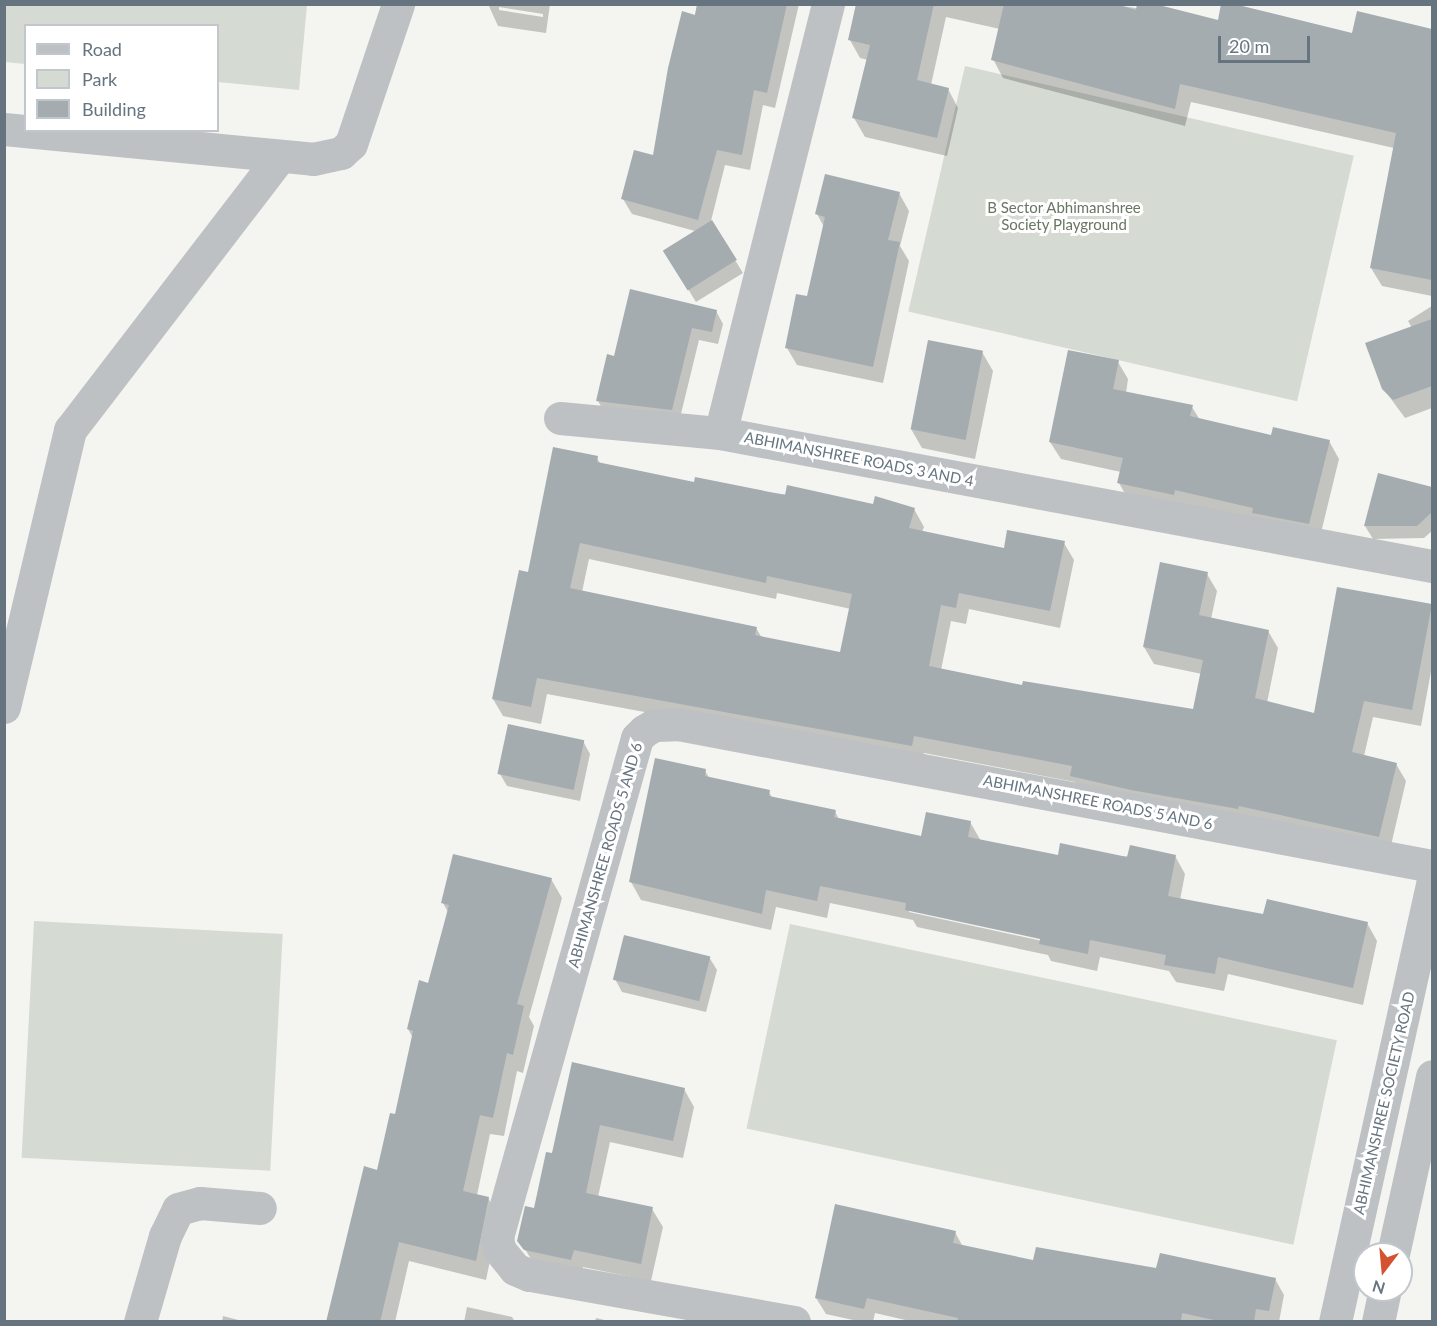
<!DOCTYPE html>
<style>
body{margin:0}
#map{position:relative;width:1437px;height:1326px;overflow:hidden;background:#f4f4f0;font-family:Lato,sans-serif}
div>[style]{position:absolute}
.green>*{inset:0;background:#d5dad2;transform-origin:0 0}
.shadow>*{inset:0;background:#0003}
.building>*{inset:0;background:#a4acb0;transform-origin:0 0}
.minor>*{height:33px;margin:-16.5px;padding:0 16.5px;transform-origin:16.5px;border-radius:16.5px;background:#bdc1c4}
span{translate:-50% -50%;white-space:nowrap;text-align:center;line-height:1.15;-webkit-text-stroke:6px #fff;paint-order:stroke}
.park-label{font-size:15px;color:#687663}
.street-label{font-size:15px;color:#65747f}
.frame{position:absolute;inset:0;border:6px solid #65747f;pointer-events:none}
.legend{position:absolute;left:24px;top:24px;width:195px;height:108px;box-sizing:border-box;background:#fff;border:2px solid #c1c7cc;margin:0;padding:8px 10px;list-style:none;font-size:18px;color:#65747f}
.legend li{display:flex;align-items:center;gap:12px;height:30px}
.legend b{width:30px;border:2px solid #c1c7cc}
.north{position:absolute;left:1353px;top:1242px;width:60px;height:60px;box-sizing:border-box;background:#fff;border:2px solid #c1c7cc;border-radius:50%;rotate:196deg;font-size:16px;font-weight:700;line-height:24px;text-align:center;color:#65747f}
.north::after{content:'';display:block;margin:auto;width:21px;height:27px;background:#d4522f;clip-path:polygon(50% 0,100% 100%,50% 72%,0 100%)}
.scale{position:absolute;left:1218px;top:36px;width:92px;height:27px;box-sizing:border-box;border:3px solid #65747f;border-top:0;padding-left:8px;font-size:18px;line-height:21px;white-space:nowrap;color:#65747f;-webkit-text-stroke:4px #fff;paint-order:stroke}
</style>
<div id="map">
<div class="green">
<div style="clip-path:polygon(4px 5px,307px 5px,299px 90px,218px 82px,218px 26px,26px 26px,25px 64px,5px 62px)"></div>
<div style="left:965px;top:66px;width:399px;height:252px;rotate:13deg"></div>
<div style="left:34px;top:921px;width:249px;height:237px;rotate:3deg"></div>
<div style="left:790px;top:924px;width:559px;height:209px;rotate:12deg"></div>
</div>
<div class="shadow">
<div style="clip-path:polygon(evenodd,488px 4px,550px 4px,546px 33px,498px 26px,488px 4px,499px 7px,543px 14px,543px 17px,499px 10px,499px 7px)"></div>
<div style="clip-path:polygon(698px 4px,799px 4px,775px 108px,763px 105px,750px 170px,725px 165px,711px 221px,743px 273px,696px 302px,664px 250px,695px 231px,632px 214px,623px 199px,654px 157px)"></div>
<div style="clip-path:polygon(858px 4px,1109px 4px,1432px 53px,1432px 296px,1382px 286px,1371px 268px,1394px 148px,1191px 102px,1185px 126px,1003px 78px,993px 59px,1000px 29px,946px 17px,931px 85px,948px 89px,958px 108px,947px 156px,865px 137px,854px 118px,868px 60px,860px 58px,850px 40px)"></div>
<div style="clip-path:polygon(899px 193px,909px 211px,900px 246px,909px 261px,883px 383px,797px 365px,787px 348px,808px 298px,824px 227px,817px 214px)"></div>
<div style="clip-path:polygon(1432px 306px,1432px 408px,1405px 418px,1383px 388px,1412px 328px,1408px 321px)"></div>
<div style="clip-path:polygon(716px 311px,723px 324px,718px 344px,699px 340px,679px 422px,605px 413px,598px 401px,615px 357px)"></div>
<div style="clip-path:polygon(982px 352px,993px 371px,975px 459px,922px 448px,911px 429px)"></div>
<div style="clip-path:polygon(1118px 362px,1128px 379px,1126px 393px,1192px 407px,1200px 420px,1272px 437px,1329px 441px,1339px 459px,1319px 541px,1129px 501px,1119px 483px,1121px 472px,1061px 459px,1050px 442px)"></div>
<div style="clip-path:polygon(evenodd,597px 458px,601px 465px,695px 484px,914px 509px,924px 527px,922px 532px,1005px 549px,1064px 543px,1074px 560px,1060px 628px,969px 609px,966px 624px,951px 621px,941px 670px,1024px 687px,1194px 711px,1202px 674px,1154px 664px,1144px 647px,1207px 574px,1217px 591px,1211px 619px,1268px 631px,1278px 648px,1267px 703px,1315px 715px,1431px 605px,1432px 666px,1421px 726px,1373px 717px,1364px 756px,1396px 764px,1406px 781px,1389px 854px,1081px 793px,1075px 782px,924px 753px,921px 763px,547px 694px,541px 724px,503px 716px,493px 699px,529px 573px,597px 458px,589px 559px,776px 599px,777px 593px,851px 609px,841px 654px,762px 638px,756px 628px,582px 592px,589px 559px)"></div>
<div style="clip-path:polygon(1379px 475px,1432px 489px,1432px 531px,1424px 538px,1373px 539px,1365px 526px)"></div>
<div style="clip-path:polygon(583px 741px,590px 754px,580px 801px,507px 786px,500px 774px)"></div>
<div style="clip-path:polygon(evenodd,705px 771px,710px 779px,769px 792px,773px 799px,835px 811px,839px 820px,922px 837px,970px 822px,981px 841px,1059px 857px,1175px 856px,1185px 874px,1180px 900px,1264px 916px,1367px 923px,1377px 941px,1363px 1005px,1228px 974px,1224px 991px,1176px 982px,1169px 971px,1100px 957px,1097px 971px,1051px 961px,1048px 955px,917px 927px,913px 920px,830px 903px,827px 918px,776px 907px,771px 930px,641px 900px,631px 882px,705px 771px,909px 909px,1048px 939px,1047px 942px,909px 912px,909px 909px)"></div>
<div style="clip-path:polygon(551px 879px,562px 898px,529px 1017px,534px 1026px,523px 1073px,517px 1071px,504px 1136px,490px 1134px,477px 1195px,488px 1198px,499px 1217px,486px 1280px,409px 1261px,395px 1322px,328px 1322px,397px 1116px,413px 1038px,408px 1029px,429px 985px,448px 912px,443px 903px)"></div>
<div style="clip-path:polygon(709px 957px,717px 970px,706px 1012px,622px 992px,615px 979px)"></div>
<div style="clip-path:polygon(573px 1064px,684px 1089px,694px 1107px,683px 1158px,610px 1142px,598px 1197px,652px 1209px,663px 1227px,651px 1281px,583px 1267px,581px 1277px,536px 1267px,518px 1238px,535px 1210px,553px 1155px)"></div>
<div style="clip-path:polygon(955px 1232px,963px 1247px,1034px 1262px,1275px 1279px,1284px 1295px,1279px 1322px,914px 1322px,875px 1313px,873px 1322px,862px 1322px,826px 1314px,816px 1298px)"></div>
<div style="clip-path:polygon(467px 1307px,512px 1317px,515px 1322px,464px 1322px)"></div>
<div style="clip-path:polygon(223px 1316px,246px 1322px,222px 1322px)"></div>
<div style="clip-path:polygon(596px 1318px,613px 1322px,595px 1322px)"></div>
</div>
<div class="building">
<div style="clip-path:polygon(697px 4px,787px 4px,767px 93px,754px 90px,742px 155px,717px 150px,698px 220px,621px 199px,634px 150px,653px 155px,668px 68px,682px 11px,695px 15px)"></div>
<div style="clip-path:polygon(856px 4px,934px 4px,917px 80px,949px 88px,937px 138px,852px 118px,870px 45px,848px 40px)"></div>
<div style="clip-path:polygon(1004px 4px,1115px 4px,1136px 10px,1137px 4px,1155px 4px,1218px 20px,1221px 4px,1234px 4px,1352px 33px,1357px 11px,1432px 29px,1432px 280px,1370px 268px,1396px 133px,1180px 84px,1175px 109px,991px 60px)"></div>
<div style="clip-path:polygon(825px 174px,900px 192px,888px 240px,900px 242px,873px 367px,785px 348px,796px 294px,807px 296px,825px 217px,815px 214px)"></div>
<div style="left:712px;top:220px;width:47px;height:58px;rotate:58deg"></div>
<div style="clip-path:polygon(630px 289px,717px 310px,712px 332px,692px 328px,672px 410px,596px 401px,607px 354px,614px 356px)"></div>
<div style="clip-path:polygon(1432px 319px,1432px 386px,1393px 400px,1382px 389px,1365px 343px)"></div>
<div style="left:928px;top:340px;width:56px;height:91px;rotate:11deg"></div>
<div style="clip-path:polygon(1068px 350px,1119px 360px,1113px 389px,1193px 405px,1190px 416px,1271px 435px,1273px 427px,1330px 440px,1309px 524px,1252px 513px,1253px 508px,1175px 490px,1174px 495px,1117px 483px,1123px 458px,1049px 442px)"></div>
<div style="clip-path:polygon(evenodd,553px 447px,598px 456px,597px 462px,694px 482px,695px 477px,785px 495px,787px 485px,873px 504px,875px 496px,915px 508px,909px 528px,1004px 548px,1007px 530px,1065px 541px,1050px 611px,959px 593px,956px 608px,941px 605px,929px 666px,1022px 685px,1023px 681px,1193px 709px,1203px 660px,1143px 647px,1160px 562px,1208px 572px,1199px 615px,1269px 630px,1255px 698px,1314px 713px,1337px 587px,1432px 604px,1412px 710px,1364px 701px,1352px 752px,1397px 763px,1379px 837px,1239px 806px,1238px 809px,1131px 790px,1070px 776px,1072px 766px,914px 736px,912px 746px,537px 678px,531px 707px,492px 699px,519px 570px,528px 572px,553px 447px,580px 543px,766px 583px,767px 576px,852px 594px,840px 652px,755px 635px,757px 627px,570px 588px,580px 543px)"></div>
<div style="clip-path:polygon(1378px 473px,1432px 487px,1432px 512px,1417px 526px,1364px 526px)"></div>
<div style="left:508px;top:724px;width:78px;height:51px;rotate:12deg"></div>
<div style="clip-path:polygon(655px 758px,706px 769px,705px 776px,770px 790px,769px 796px,836px 810px,834px 817px,921px 836px,926px 812px,971px 821px,968px 837px,1058px 855px,1060px 843px,1127px 857px,1130px 845px,1176px 855px,1168px 896px,1263px 914px,1267px 899px,1368px 922px,1353px 988px,1218px 957px,1215px 974px,1164px 965px,1166px 955px,1090px 940px,1088px 954px,1039px 944px,1040px 939px,905px 910px,906px 903px,820px 886px,817px 901px,766px 890px,762px 914px,629px 882px)"></div>
<div style="clip-path:polygon(453px 854px,552px 878px,517px 1004px,524px 1006px,513px 1055px,507px 1053px,493px 1118px,480px 1115px,463px 1191px,489px 1197px,476px 1261px,399px 1242px,380px 1322px,326px 1322px,364px 1166px,377px 1170px,390px 1113px,395px 1114px,413px 1031px,407px 1029px,419px 980px,428px 983px,449px 905px,441px 903px)"></div>
<div style="left:624px;top:935px;width:89px;height:46px;rotate:14deg"></div>
<div style="clip-path:polygon(572px 1062px,685px 1088px,673px 1141px,600px 1125px,586px 1193px,653px 1207px,641px 1264px,574px 1250px,571px 1260px,524px 1250px,517px 1241px,525px 1206px,534px 1208px,546px 1152px,552px 1153px)"></div>
<div style="clip-path:polygon(835px 1204px,956px 1231px,953px 1243px,1033px 1260px,1036px 1247px,1156px 1268px,1160px 1253px,1276px 1278px,1269px 1311px,1256px 1309px,1254px 1322px,1223px 1322px,1182px 1313px,1181px 1322px,957px 1322px,958px 1318px,867px 1298px,864px 1309px,815px 1298px)"></div>
</div>
<div class="minor">
<div style="left:828px;top:4px;width:442px;rotate:104.1deg"></div>
<div style="left:720px;top:433px;width:724px;rotate:10.58deg"></div>
<div style="left:4px;top:129px;width:310px;rotate:5.5deg"></div>
<div style="left:313px;top:159px;width:29px;rotate:-12deg"></div>
<div style="left:341px;top:153px;width:13px;rotate:-42deg"></div>
<div style="left:351px;top:144px;width:148px;rotate:-71.4deg"></div>
<div style="left:560px;top:418px;width:161px;rotate:5.4deg"></div>
<div style="left:4px;top:707px;width:285px;rotate:-76.6deg"></div>
<div style="left:70px;top:430px;width:345px;rotate:-52.5deg"></div>
<div style="left:1393px;top:1254px;width:182px;rotate:-77.6deg"></div>
<div style="left:140px;top:1322px;width:90px;rotate:-73.8deg"></div>
<div style="left:165px;top:1236px;width:30px;rotate:-64deg"></div>
<div style="left:178px;top:1209px;width:23px;rotate:-15deg"></div>
<div style="left:200px;top:1203px;width:60px;rotate:4.8deg"></div>
<div style="left:794px;top:1322px;width:269px;rotate:-169.9deg"></div>
<div style="left:529px;top:1275px;width:15px;rotate:-157deg"></div>
<div style="left:515px;top:1269px;width:26px;rotate:-129deg"></div>
<div style="left:499px;top:1249px;width:12px;rotate:-99deg"></div>
<div style="left:497px;top:1237px;width:518px;rotate:-74.33deg"></div>
<div style="left:637px;top:738px;width:10px;rotate:-45deg"></div>
<div style="left:644px;top:731px;width:12px;rotate:-31deg"></div>
<div style="left:654px;top:725px;width:24px;rotate:-2deg"></div>
<div style="left:678px;top:724px;width:767px;rotate:10.67deg"></div>
<div style="left:1335px;top:1322px;width:448px;rotate:-77.5deg"></div>
<div style="left:1378px;top:1322px;width:33px;rotate:-78deg"></div>
</div>
<div class="park-label">
<span style="left:1064px;top:216px">B Sector Abhimanshree<br>Society Playground</span>
</div>
<div class="street-label">
<span style="left:859px;top:459px;rotate:11deg">ABHIMANSHREE ROADS 3 AND 4</span>
<span style="left:1098px;top:802px;rotate:11deg">ABHIMANSHREE ROADS 5 AND 6</span>
<span style="left:605px;top:855px;rotate:-74deg">ABHIMANSHREE ROADS 5 AND 6</span>
<span style="left:1384px;top:1103px;rotate:-77deg">ABHIMANSHREE SOCIETY ROAD</span>
</div>
<div class="frame"></div>
<ul class="legend">
<li><b style="height:8px;background:#bdc1c4"></b>Road</li>
<li><b style="height:16px;background:#d5dad2"></b>Park</li>
<li><b style="height:16px;background:#a4acb0"></b>Building</li>
</ul>
<div class="north">N</div>
<div class="scale">20 m</div>
</div>
